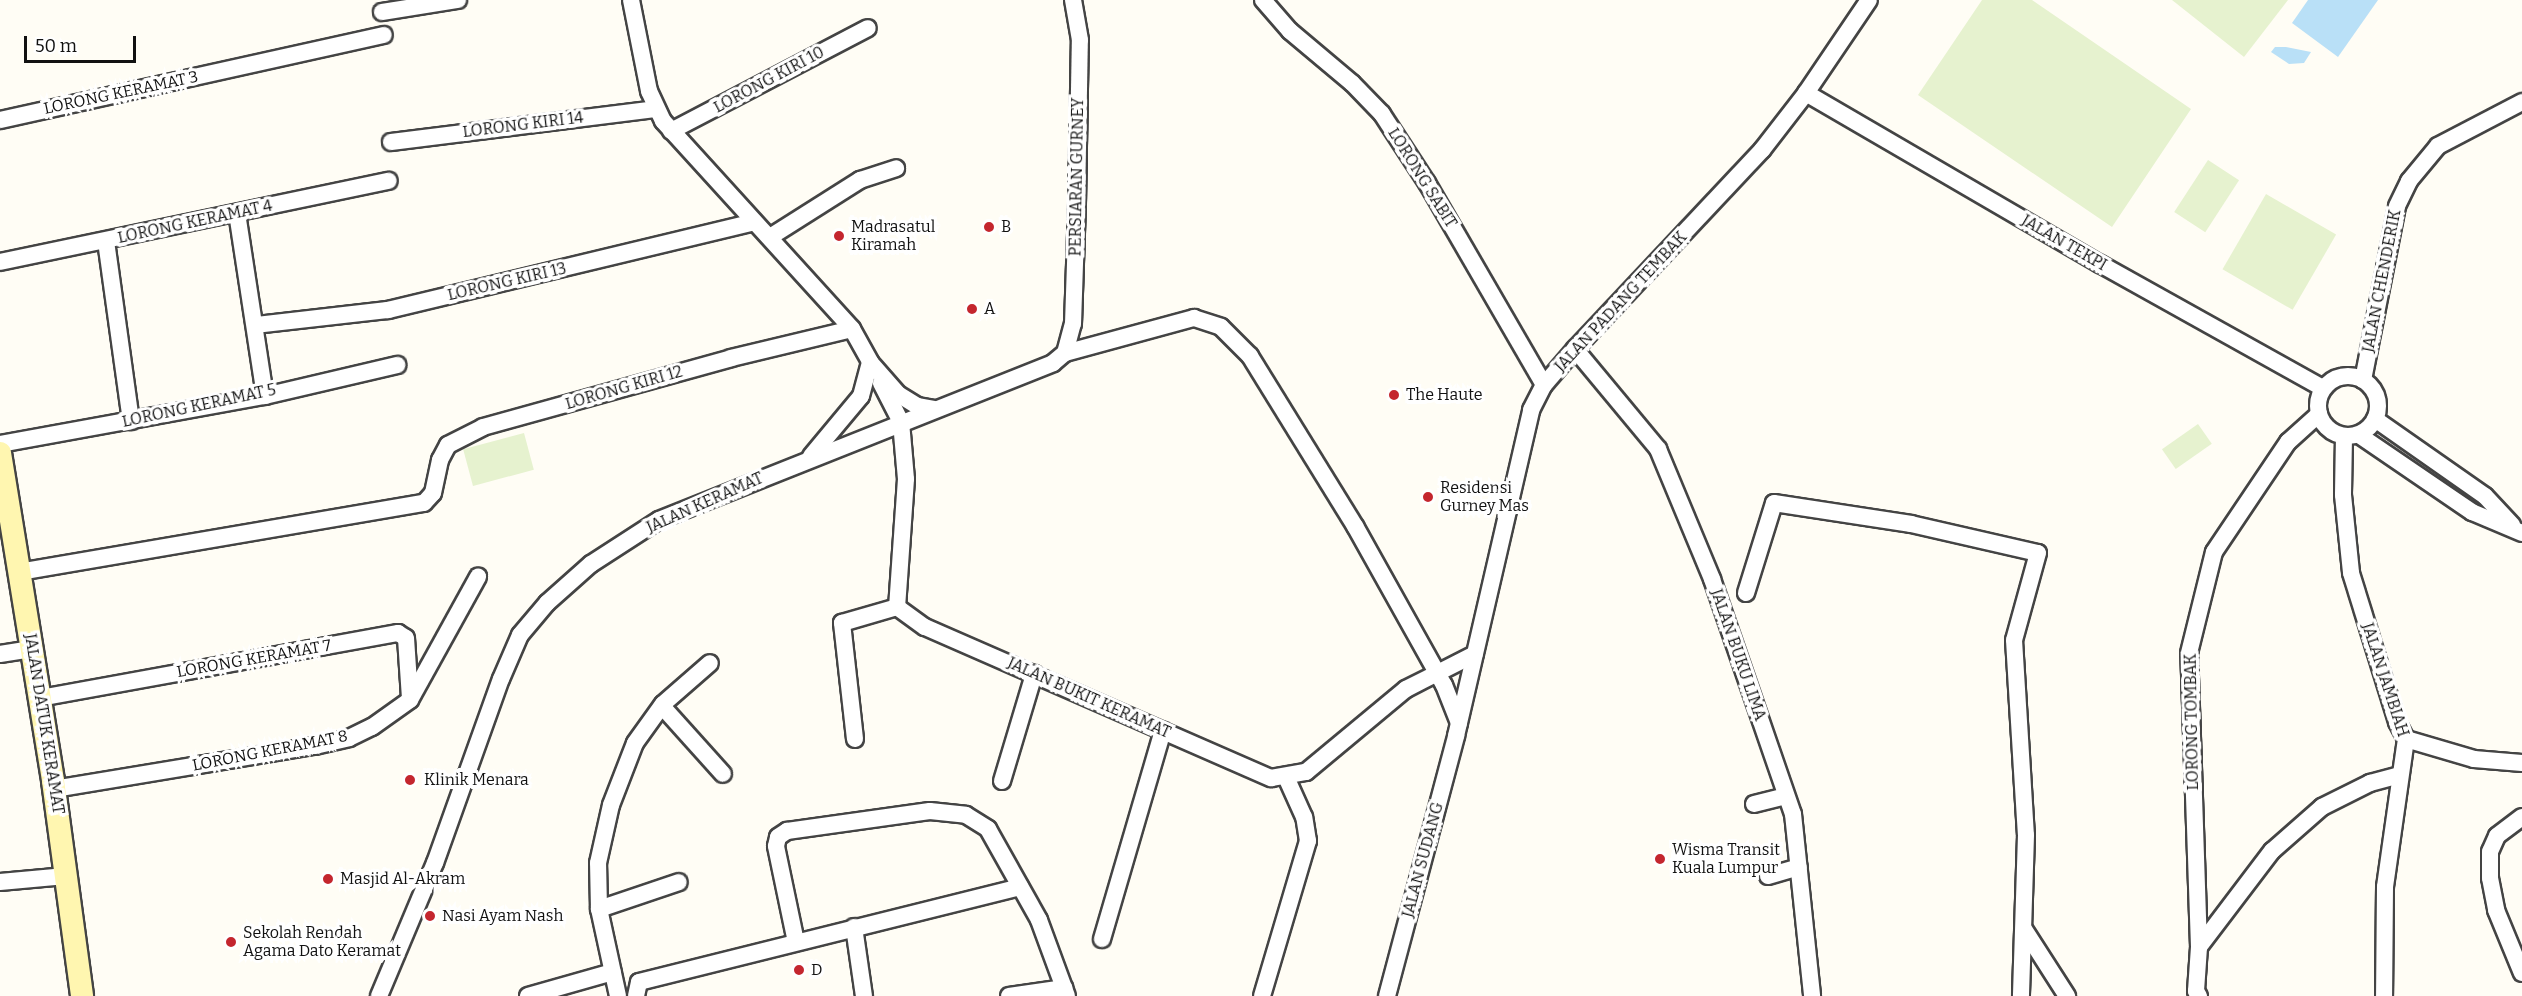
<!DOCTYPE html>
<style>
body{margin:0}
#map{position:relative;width:2522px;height:996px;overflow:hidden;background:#fffdf5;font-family:Bitter,serif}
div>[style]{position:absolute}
.pitch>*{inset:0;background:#e6f2cf;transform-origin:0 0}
.water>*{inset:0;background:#b9e0f7}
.roads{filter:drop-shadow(2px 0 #444) drop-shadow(-2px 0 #444) drop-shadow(0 2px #444) drop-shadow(0 -2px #444)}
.street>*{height:16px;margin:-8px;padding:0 8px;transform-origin:8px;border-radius:8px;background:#fff}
.street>.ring{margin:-8px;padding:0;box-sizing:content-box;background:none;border:16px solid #fff;border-radius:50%}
.secondary>*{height:22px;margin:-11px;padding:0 11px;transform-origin:11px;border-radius:11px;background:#fff6b0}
.dots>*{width:16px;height:16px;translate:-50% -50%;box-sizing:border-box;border:3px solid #fff;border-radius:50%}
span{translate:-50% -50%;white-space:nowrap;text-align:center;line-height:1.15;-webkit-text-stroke:6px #fff;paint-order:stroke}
.street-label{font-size:16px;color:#111}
.poi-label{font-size:16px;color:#111}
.left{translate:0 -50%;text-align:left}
.scale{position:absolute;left:24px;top:36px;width:112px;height:27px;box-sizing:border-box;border:3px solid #111;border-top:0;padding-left:8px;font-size:18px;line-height:21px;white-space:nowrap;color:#111;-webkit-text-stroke:4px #fff;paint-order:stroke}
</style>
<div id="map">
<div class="pitch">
<div style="clip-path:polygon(1982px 0,2032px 0,2191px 109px,2112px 227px,1918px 95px)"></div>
<div style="clip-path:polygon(2172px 0,2288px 0,2244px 57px)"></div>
<div style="left:2208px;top:160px;width:37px;height:62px;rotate:33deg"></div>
<div style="left:2266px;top:194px;width:81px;height:87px;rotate:30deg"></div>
<div style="left:2198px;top:424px;width:24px;height:44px;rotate:55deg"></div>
<div style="left:524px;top:433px;width:38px;height:63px;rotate:75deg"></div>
</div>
<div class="water">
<div style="clip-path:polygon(2308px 0,2378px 0,2338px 57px,2292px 23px)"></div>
<div style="clip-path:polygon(2275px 47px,2286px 47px,2311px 52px,2304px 63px,2289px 64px,2271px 52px)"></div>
</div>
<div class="roads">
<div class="street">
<div style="left:631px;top:0;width:93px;rotate:78.8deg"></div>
<div style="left:649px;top:91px;width:33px;rotate:65deg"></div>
<div style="left:663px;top:121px;width:281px;rotate:47.7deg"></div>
<div style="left:852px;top:329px;width:38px;rotate:61deg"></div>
<div style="left:870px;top:362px;width:43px;rotate:48.8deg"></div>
<div style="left:898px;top:394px;width:22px;rotate:32deg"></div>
<div style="left:917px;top:406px;width:17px;rotate:10deg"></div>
<div style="left:1263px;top:0;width:41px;rotate:48.9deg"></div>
<div style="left:1290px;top:31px;width:81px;rotate:40deg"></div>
<div style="left:1352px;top:83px;width:43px;rotate:45.9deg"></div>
<div style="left:1382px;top:114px;width:82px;rotate:56.9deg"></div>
<div style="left:1427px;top:183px;width:233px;rotate:59.9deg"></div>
<div style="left:382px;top:12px;width:77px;rotate:-9deg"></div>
<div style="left:1806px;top:93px;width:340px;rotate:30.2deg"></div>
<div style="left:2100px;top:264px;width:255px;rotate:29.1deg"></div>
<div style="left:0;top:120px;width:393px;rotate:-12.5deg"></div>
<div style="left:671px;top:131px;width:222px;rotate:-27.6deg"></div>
<div style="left:391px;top:142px;width:266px;rotate:-7.1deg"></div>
<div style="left:237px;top:213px;width:185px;rotate:81.3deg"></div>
<div style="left:770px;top:237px;width:107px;rotate:-32.3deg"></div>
<div style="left:860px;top:180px;width:38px;rotate:-18deg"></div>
<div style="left:106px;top:241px;width:182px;rotate:82.1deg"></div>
<div style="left:0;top:262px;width:397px;rotate:-11.8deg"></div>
<div style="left:256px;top:325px;width:133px;rotate:-6.5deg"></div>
<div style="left:388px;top:310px;width:376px;rotate:-13.5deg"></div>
<div style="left:1575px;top:349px;width:130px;rotate:50.3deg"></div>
<div style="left:1658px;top:449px;width:141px;rotate:67.4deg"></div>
<div style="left:1712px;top:579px;width:249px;rotate:71deg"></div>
<div style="left:1793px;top:814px;width:183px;rotate:84deg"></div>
<div style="left:1065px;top:353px;width:134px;rotate:-15.2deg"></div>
<div style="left:1194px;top:318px;width:28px;rotate:18deg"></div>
<div style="left:1221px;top:327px;width:41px;rotate:45deg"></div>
<div style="left:1250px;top:356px;width:200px;rotate:58.3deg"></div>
<div style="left:1355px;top:526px;width:182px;rotate:60.8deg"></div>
<div style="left:1444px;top:685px;width:41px;rotate:68.5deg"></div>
<div class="ring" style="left:2318px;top:376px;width:44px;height:44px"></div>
<div style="left:2363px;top:380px;width:177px;rotate:-78.9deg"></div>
<div style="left:2397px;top:206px;width:28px;rotate:-64deg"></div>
<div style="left:2409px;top:181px;width:45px;rotate:-50.4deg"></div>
<div style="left:2438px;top:146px;width:95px;rotate:-27.6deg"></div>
<div style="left:881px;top:383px;width:44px;rotate:62.9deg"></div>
<div style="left:901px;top:422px;width:57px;rotate:85deg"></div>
<div style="left:906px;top:479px;width:128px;rotate:94deg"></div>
<div style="left:2375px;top:419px;width:134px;rotate:35deg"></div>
<div style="left:2485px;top:496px;width:40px;rotate:47deg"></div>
<div style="left:2359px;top:435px;width:137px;rotate:34.3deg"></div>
<div style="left:2472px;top:512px;width:54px;rotate:22.8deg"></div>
<div style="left:2344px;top:436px;width:59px;rotate:91deg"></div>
<div style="left:2343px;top:495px;width:78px;rotate:84.1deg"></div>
<div style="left:2351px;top:573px;width:156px;rotate:72.8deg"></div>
<div style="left:2397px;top:722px;width:19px;rotate:62deg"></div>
<div style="left:2406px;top:739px;width:149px;rotate:98.1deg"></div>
<div style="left:2385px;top:887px;width:109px;rotate:90.5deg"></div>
<div style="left:0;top:444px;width:269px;rotate:-10.3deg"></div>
<div style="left:265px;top:396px;width:136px;rotate:-13.2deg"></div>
<div style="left:811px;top:456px;width:78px;rotate:-50.2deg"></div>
<div style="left:861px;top:396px;width:35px;rotate:-75deg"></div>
<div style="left:19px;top:572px;width:411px;rotate:-9.7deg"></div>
<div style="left:424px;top:503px;width:13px;rotate:-48deg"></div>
<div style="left:433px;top:493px;width:34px;rotate:-78deg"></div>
<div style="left:440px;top:460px;width:17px;rotate:-62deg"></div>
<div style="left:448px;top:445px;width:39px;rotate:-27deg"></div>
<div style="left:483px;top:427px;width:257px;rotate:-15.5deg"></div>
<div style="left:731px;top:358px;width:124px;rotate:-13.5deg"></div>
<div style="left:1746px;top:593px;width:94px;rotate:-72.7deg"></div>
<div style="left:1774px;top:503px;width:139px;rotate:8.7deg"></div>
<div style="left:1911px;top:524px;width:130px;rotate:12.9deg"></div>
<div style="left:2038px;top:553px;width:90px;rotate:105.4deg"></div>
<div style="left:2014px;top:640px;width:195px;rotate:86.5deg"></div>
<div style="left:2026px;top:835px;width:161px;rotate:91.8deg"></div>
<div style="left:897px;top:607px;width:34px;rotate:36deg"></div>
<div style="left:925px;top:627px;width:378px;rotate:23.6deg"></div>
<div style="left:1271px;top:778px;width:36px;rotate:-10deg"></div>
<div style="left:1306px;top:772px;width:130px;rotate:-39.7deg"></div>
<div style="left:1406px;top:689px;width:77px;rotate:-26.9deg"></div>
<div style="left:0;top:654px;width:32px;rotate:-9deg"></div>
<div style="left:40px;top:698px;width:364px;rotate:-10.3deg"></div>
<div style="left:398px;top:633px;width:9px;rotate:32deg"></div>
<div style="left:406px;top:638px;width:61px;rotate:86.2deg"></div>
<div style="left:662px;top:706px;width:91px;rotate:48.1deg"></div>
<div style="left:855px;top:739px;width:117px;rotate:-96.4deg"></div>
<div style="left:842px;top:623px;width:57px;rotate:-16.2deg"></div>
<div style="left:2406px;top:739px;width:71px;rotate:16.4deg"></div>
<div style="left:2474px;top:759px;width:48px;rotate:4.8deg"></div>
<div style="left:1002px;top:781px;width:112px;rotate:-73.3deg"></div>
<div style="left:54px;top:789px;width:265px;rotate:-9.4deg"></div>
<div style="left:315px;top:746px;width:35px;rotate:-13deg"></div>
<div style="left:349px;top:738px;width:25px;rotate:-26deg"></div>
<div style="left:372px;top:727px;width:47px;rotate:-35.4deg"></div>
<div style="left:410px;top:700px;width:141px;rotate:-61.1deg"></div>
<div style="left:1754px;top:804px;width:33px;rotate:-14deg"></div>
<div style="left:2522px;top:817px;width:31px;rotate:143deg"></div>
<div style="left:2497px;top:836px;width:17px;rotate:114deg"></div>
<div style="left:2490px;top:852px;width:26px;rotate:90deg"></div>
<div style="left:2490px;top:878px;width:33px;rotate:79deg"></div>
<div style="left:2496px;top:910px;width:68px;rotate:67.6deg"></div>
<div style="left:1768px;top:876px;width:32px;rotate:-16deg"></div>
<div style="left:0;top:882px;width:66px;rotate:-5.2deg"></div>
<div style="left:599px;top:909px;width:84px;rotate:-18.6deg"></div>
<div style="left:854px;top:927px;width:70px;rotate:81.8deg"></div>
<div style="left:2024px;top:929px;width:80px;rotate:57.3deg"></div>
<div style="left:1102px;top:939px;width:217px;rotate:-73.7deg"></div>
<div style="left:796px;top:942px;width:98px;rotate:-101.8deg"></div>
<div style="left:776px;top:846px;width:9px;rotate:-77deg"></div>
<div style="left:778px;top:837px;width:11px;rotate:-34deg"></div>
<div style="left:787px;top:831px;width:144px;rotate:-8deg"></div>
<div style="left:930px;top:811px;width:36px;rotate:6deg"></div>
<div style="left:966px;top:815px;width:26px;rotate:32deg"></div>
<div style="left:988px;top:829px;width:104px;rotate:60.7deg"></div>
<div style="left:1039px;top:920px;width:81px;rotate:69.8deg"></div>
<div style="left:2199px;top:947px;width:121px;rotate:-52.8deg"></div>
<div style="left:2272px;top:851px;width:67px;rotate:-41.3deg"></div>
<div style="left:2322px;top:807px;width:54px;rotate:-26.6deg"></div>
<div style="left:2370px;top:783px;width:30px;rotate:-15deg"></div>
<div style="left:379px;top:996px;width:144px;rotate:-67.2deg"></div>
<div style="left:435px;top:863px;width:195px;rotate:-70.3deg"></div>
<div style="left:501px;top:679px;width:48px;rotate:-66.6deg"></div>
<div style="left:520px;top:635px;width:42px;rotate:-49.8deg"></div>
<div style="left:547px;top:603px;width:59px;rotate:-41.6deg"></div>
<div style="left:591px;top:564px;width:81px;rotate:-32.9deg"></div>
<div style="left:659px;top:520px;width:424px;rotate:-21.7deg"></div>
<div style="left:1053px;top:363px;width:16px;rotate:-40deg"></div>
<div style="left:1065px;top:353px;width:30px;rotate:-75deg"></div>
<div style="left:1073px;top:324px;width:120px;rotate:-88.1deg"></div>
<div style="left:1077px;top:204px;width:164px;rotate:-89deg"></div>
<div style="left:1080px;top:40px;width:41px;rotate:-99.9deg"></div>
<div style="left:528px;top:996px;width:88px;rotate:-15.8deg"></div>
<div style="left:618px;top:996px;width:89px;rotate:-102.3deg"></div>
<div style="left:599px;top:909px;width:46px;rotate:-91.2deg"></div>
<div style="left:598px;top:863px;width:59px;rotate:-77.4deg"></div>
<div style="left:611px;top:805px;width:66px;rotate:-68.8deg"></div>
<div style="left:635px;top:743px;width:48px;rotate:-54.3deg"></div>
<div style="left:663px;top:704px;width:62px;rotate:-41.1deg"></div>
<div style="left:636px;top:996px;width:14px;rotate:-78deg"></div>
<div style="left:639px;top:982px;width:393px;rotate:-14deg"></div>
<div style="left:1009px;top:996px;width:56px;rotate:-8.3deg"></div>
<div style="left:1262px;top:996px;width:162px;rotate:-73.5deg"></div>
<div style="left:1308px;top:841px;width:24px;rotate:-99deg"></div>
<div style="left:1304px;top:817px;width:44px;rotate:-114.2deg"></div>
<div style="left:1387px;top:996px;width:269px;rotate:-75.1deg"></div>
<div style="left:1456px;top:736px;width:335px;rotate:-77deg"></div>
<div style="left:1531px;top:410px;width:28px;rotate:-63deg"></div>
<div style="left:1544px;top:385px;width:48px;rotate:-49.3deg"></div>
<div style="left:1575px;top:349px;width:273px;rotate:-46.8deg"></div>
<div style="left:1762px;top:150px;width:72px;rotate:-52.3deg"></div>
<div style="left:1806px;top:93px;width:112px;rotate:-55.9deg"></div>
<div style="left:2199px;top:996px;width:6px;rotate:-121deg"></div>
<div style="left:2196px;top:991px;width:44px;rotate:-86.1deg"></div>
<div style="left:2199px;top:947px;width:294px;rotate:-91.9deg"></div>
<div style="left:2189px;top:653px;width:104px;rotate:-76.1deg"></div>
<div style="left:2214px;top:552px;width:133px;rotate:-56.1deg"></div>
<div style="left:2288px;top:442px;width:42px;rotate:-42.1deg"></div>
</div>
<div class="secondary">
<div style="left:0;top:453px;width:332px;rotate:80.8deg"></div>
<div style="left:53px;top:781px;width:217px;rotate:82.3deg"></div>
</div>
</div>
<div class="dots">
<div style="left:989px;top:227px;background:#c4262e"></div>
<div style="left:839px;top:236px;background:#c4262e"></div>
<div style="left:972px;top:309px;background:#c4262e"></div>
<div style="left:1394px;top:395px;background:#c4262e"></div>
<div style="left:1428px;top:497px;background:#c4262e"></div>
<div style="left:410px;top:780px;background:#c4262e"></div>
<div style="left:1660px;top:859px;background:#c4262e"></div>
<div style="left:328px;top:879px;background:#c4262e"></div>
<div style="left:430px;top:916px;background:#c4262e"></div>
<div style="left:231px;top:942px;background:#c4262e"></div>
<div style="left:799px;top:970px;background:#c4262e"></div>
</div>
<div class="street-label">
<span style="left:769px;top:80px;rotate:-28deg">LORONG KIRI 10</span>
<span style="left:121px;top:93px;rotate:-12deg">LORONG KERAMAT 3</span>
<span style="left:523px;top:125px;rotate:-7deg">LORONG KIRI 14</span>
<span style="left:1077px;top:177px;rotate:-89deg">PERSIARAN GURNEY</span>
<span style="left:1422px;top:178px;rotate:58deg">LORONG SABIT</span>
<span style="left:195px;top:222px;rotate:-12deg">LORONG KERAMAT 4</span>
<span style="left:2064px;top:243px;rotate:30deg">JALAN TEKPI</span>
<span style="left:2382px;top:281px;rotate:-79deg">JALAN CHENDERIK</span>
<span style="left:507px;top:282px;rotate:-13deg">LORONG KIRI 13</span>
<span style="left:1621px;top:302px;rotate:-47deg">JALAN PADANG TEMBAK</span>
<span style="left:624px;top:388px;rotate:-16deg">LORONG KIRI 12</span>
<span style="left:199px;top:406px;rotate:-12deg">LORONG KERAMAT 5</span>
<span style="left:705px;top:503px;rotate:-24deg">JALAN KERAMAT</span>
<span style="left:1738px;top:655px;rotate:71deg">JALAN BUKU LIMA</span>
<span style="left:254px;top:659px;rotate:-10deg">LORONG KERAMAT 7</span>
<span style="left:2385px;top:680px;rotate:72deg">JALAN JAMBIAH</span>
<span style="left:1089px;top:698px;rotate:24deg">JALAN BUKIT KERAMAT</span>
<span style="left:2192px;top:722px;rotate:-91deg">LORONG TOMBAK</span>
<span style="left:44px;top:724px;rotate:81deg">JALAN DATUK KERAMAT</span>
<span style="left:270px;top:751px;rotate:-11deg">LORONG KERAMAT 8</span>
<span style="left:1423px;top:860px;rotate:-75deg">JALAN SUDANG</span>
</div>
<div class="poi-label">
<span class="left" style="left:851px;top:236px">Madrasatul<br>Kiramah</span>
<span class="left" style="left:1001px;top:227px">B</span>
<span class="left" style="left:984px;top:309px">A</span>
<span class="left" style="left:1406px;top:395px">The Haute</span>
<span class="left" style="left:1440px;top:497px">Residensi<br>Gurney Mas</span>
<span class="left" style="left:424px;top:780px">Klinik Menara</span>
<span class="left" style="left:1672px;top:859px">Wisma Transit<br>Kuala Lumpur</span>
<span class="left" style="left:340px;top:879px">Masjid Al-Akram</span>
<span class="left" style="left:442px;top:916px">Nasi Ayam Nash</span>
<span class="left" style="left:243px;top:942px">Sekolah Rendah<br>Agama Dato Keramat</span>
<span class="left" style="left:811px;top:970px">D</span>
</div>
<div class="scale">50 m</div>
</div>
